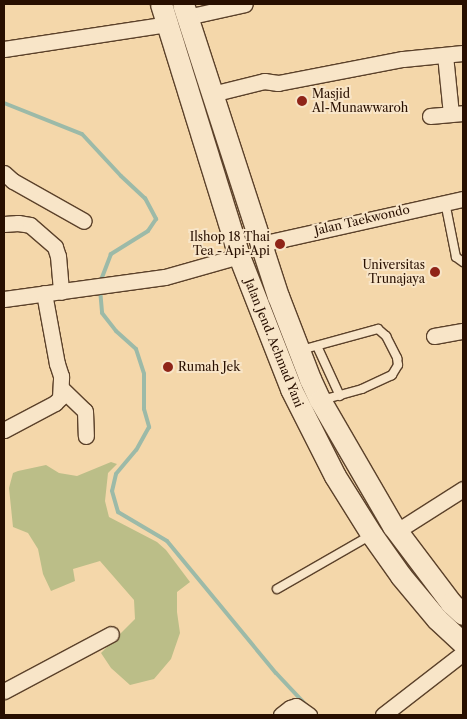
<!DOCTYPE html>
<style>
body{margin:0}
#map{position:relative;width:467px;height:719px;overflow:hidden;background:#f4d7aa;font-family:"Libre Caslon Text",serif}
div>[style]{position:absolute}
.green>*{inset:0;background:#bbbe88}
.stream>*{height:4px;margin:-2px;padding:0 2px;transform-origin:2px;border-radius:2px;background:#9cbaa8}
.roads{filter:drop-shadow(1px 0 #5b412a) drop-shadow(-1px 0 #5b412a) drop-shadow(0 1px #5b412a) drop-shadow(0 -1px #5b412a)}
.lane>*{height:8px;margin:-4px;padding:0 4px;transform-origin:4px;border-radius:4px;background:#f8e5c8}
.street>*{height:15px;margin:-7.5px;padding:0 7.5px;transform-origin:7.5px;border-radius:7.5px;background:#f8e5c8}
.secondary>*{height:21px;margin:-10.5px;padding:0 10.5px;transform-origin:10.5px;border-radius:10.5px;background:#f8e5c8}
.dots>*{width:14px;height:14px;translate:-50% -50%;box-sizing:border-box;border:2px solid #f8e5c8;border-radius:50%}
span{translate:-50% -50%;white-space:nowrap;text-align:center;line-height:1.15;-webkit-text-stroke:4px #f8e5c8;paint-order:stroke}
.poi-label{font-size:12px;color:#280f00}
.left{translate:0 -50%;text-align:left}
.right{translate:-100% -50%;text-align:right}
.street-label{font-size:12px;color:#280f00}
.frame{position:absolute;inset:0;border:5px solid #280f00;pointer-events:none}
</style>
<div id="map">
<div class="green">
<div style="clip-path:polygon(111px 462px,117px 464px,108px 473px,105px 501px,109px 517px,157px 542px,166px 550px,190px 582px,177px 592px,177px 612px,180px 633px,171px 659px,154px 679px,130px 685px,111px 668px,101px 653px,135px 619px,134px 600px,100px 561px,73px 569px,75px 581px,51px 591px,43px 574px,38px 549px,28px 533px,13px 527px,9px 488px,13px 473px,18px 471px,46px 465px,59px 473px,77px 476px)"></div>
</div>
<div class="stream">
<div style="left:4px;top:103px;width:84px;rotate:21.7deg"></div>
<div style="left:82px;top:134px;width:57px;rotate:47.1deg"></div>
<div style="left:121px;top:176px;width:33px;rotate:43deg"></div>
<div style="left:145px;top:198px;width:24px;rotate:62deg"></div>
<div style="left:156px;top:219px;width:14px;rotate:124deg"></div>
<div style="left:148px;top:231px;width:44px;rotate:148.1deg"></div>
<div style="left:111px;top:254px;width:30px;rotate:111deg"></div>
<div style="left:100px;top:289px;width:24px;rotate:85deg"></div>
<div style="left:102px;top:313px;width:23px;rotate:52deg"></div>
<div style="left:116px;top:331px;width:27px;rotate:42deg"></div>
<div style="left:136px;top:349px;width:26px;rotate:72deg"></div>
<div style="left:144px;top:374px;width:35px;rotate:90deg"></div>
<div style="left:144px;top:409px;width:19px;rotate:74deg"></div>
<div style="left:149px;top:427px;width:26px;rotate:119deg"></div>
<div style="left:136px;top:450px;width:31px;rotate:130deg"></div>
<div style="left:116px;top:474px;width:17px;rotate:103deg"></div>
<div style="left:112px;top:491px;width:22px;rotate:74deg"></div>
<div style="left:118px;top:512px;width:57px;rotate:30.6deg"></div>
<div style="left:167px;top:541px;width:171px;rotate:50.5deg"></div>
<div style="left:276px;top:673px;width:44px;rotate:46.8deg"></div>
</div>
<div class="roads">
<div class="lane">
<div style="left:445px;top:202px;width:56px;rotate:78.7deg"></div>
<div style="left:456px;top:257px;width:9px;rotate:36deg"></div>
<div style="left:317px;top:346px;width:55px;rotate:65.3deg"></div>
<div style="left:301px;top:350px;width:80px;rotate:-15.3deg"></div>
<div style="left:378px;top:329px;width:11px;rotate:41deg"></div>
<div style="left:386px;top:336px;width:25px;rotate:63deg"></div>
<div style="left:397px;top:358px;width:7px;rotate:82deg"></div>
<div style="left:398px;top:365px;width:12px;rotate:121deg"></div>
<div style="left:392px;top:375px;width:33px;rotate:155deg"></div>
<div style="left:362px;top:389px;width:41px;rotate:164.6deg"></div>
<div style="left:277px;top:589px;width:108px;rotate:-29.9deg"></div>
</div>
<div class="street">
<div style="left:187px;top:17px;width:59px;rotate:-12.6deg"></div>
<div style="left:4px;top:49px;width:165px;rotate:-8.7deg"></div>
<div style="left:445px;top:55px;width:59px;rotate:84.2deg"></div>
<div style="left:212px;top:94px;width:54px;rotate:-14deg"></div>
<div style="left:264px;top:81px;width:14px;rotate:8deg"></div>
<div style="left:278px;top:83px;width:127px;rotate:-10.9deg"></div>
<div style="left:403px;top:59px;width:60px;rotate:-5.7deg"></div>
<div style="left:430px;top:116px;width:33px;rotate:-5deg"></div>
<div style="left:4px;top:173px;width:12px;rotate:42deg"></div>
<div style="left:13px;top:181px;width:81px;rotate:29.4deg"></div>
<div style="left:4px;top:224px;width:14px;rotate:-4deg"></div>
<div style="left:18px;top:223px;width:12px;rotate:9deg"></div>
<div style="left:30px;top:225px;width:33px;rotate:41deg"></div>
<div style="left:55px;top:247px;width:9px;rotate:72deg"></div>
<div style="left:58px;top:256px;width:36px;rotate:85deg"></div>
<div style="left:261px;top:244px;width:207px;rotate:-12.6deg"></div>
<div style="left:4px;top:299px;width:162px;rotate:-7.8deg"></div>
<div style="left:165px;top:277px;width:77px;rotate:-15.8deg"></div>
<div style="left:434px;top:336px;width:29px;rotate:-10deg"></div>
<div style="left:61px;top:388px;width:33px;rotate:44deg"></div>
<div style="left:85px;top:411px;width:25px;rotate:88deg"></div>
<div style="left:4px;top:430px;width:58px;rotate:-27.9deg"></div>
<div style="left:55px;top:403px;width:7px;rotate:-45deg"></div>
<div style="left:60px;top:398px;width:22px;rotate:-87deg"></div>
<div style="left:61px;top:376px;width:13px;rotate:-108deg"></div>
<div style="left:57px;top:364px;width:72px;rotate:-100.4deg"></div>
<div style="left:397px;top:531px;width:78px;rotate:-32.5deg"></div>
<div style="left:4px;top:691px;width:121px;rotate:-28deg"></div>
<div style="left:281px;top:715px;width:11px;rotate:-38deg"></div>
<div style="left:290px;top:708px;width:6px;rotate:-18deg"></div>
<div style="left:296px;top:706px;width:16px;rotate:35deg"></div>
<div style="left:383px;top:715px;width:101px;rotate:-37.8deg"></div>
</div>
<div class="secondary">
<div style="left:161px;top:4px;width:264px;rotate:72.8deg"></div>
<div style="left:239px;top:256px;width:143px;rotate:68.6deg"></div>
<div style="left:291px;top:389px;width:97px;rotate:63.2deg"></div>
<div style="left:335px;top:476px;width:70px;rotate:57.9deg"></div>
<div style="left:372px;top:535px;width:50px;rotate:54.7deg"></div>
<div style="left:401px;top:576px;width:56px;rotate:50.1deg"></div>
<div style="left:437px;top:619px;width:35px;rotate:43deg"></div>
<div style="left:183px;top:4px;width:307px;rotate:72deg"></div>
<div style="left:278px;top:296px;width:89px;rotate:68.9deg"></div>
<div style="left:310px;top:379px;width:23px;rotate:65deg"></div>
<div style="left:320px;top:400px;width:146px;rotate:59.9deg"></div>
<div style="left:393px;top:526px;width:96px;rotate:53deg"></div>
<div style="left:451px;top:603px;width:16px;rotate:43deg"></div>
</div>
</div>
<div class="dots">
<div style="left:302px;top:101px;background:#8f2418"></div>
<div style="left:280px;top:244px;background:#8f2418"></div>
<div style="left:435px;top:272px;background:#8f2418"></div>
<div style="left:168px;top:367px;background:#8f2418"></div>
</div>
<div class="poi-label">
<span class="left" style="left:312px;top:101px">Masjid<br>Al-Munawwaroh</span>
<span class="right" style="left:270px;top:244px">Ilshop 18 Thai<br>Tea - Api-Api</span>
<span class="right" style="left:425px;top:272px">Universitas<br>Trunajaya</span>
<span class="left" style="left:178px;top:367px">Rumah Jek</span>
</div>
<div class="street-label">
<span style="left:362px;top:220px;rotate:-13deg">Jalan Taekwondo</span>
<span style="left:274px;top:343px;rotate:68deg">Jalan Jend. Achmad Yani</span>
</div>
<div class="frame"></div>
</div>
